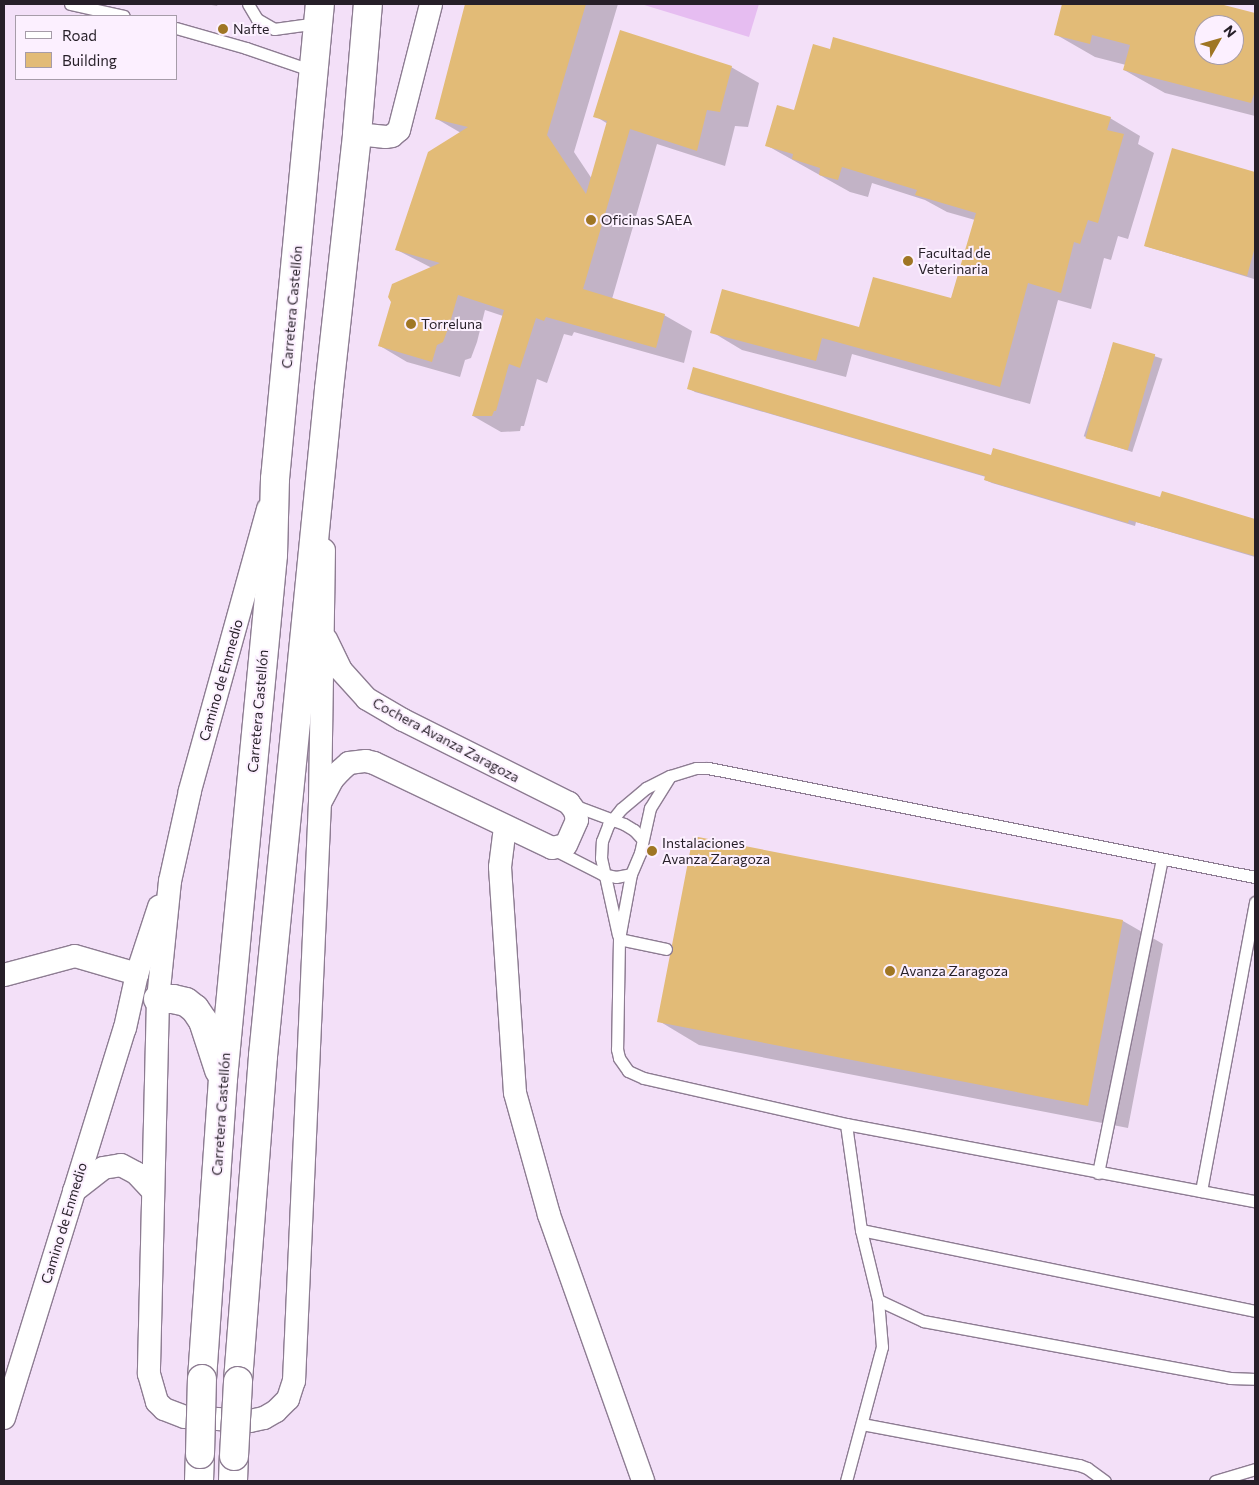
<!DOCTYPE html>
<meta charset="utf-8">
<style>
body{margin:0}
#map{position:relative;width:1259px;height:1485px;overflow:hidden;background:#f3e0f8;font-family:Commissioner,sans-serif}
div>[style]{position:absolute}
.green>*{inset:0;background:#e6bdf1}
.shadow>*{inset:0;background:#0003;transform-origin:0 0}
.building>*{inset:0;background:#e2bb77;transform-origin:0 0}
.roads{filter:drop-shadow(1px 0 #8d7c92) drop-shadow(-1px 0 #8d7c92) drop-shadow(0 1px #8d7c92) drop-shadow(0 -1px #8d7c92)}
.lane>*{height:11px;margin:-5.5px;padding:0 5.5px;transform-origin:5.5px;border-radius:5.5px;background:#fff}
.street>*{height:22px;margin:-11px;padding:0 11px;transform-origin:11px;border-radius:11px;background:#fff}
.highway>*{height:28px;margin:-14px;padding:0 14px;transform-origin:14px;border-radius:14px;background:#fff}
.bridges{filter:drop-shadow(1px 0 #8d7c92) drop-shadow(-1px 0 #8d7c92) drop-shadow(0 1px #8d7c92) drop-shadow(0 -1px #8d7c92)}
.highway-bridge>*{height:28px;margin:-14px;padding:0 14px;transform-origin:14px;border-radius:14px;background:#fff}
.dots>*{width:14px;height:14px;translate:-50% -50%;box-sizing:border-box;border:2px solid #fcf0ff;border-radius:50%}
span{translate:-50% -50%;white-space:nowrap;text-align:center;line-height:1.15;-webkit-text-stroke:4px #fcf0ff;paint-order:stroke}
.poi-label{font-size:14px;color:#261f28}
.left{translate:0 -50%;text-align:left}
.street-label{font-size:14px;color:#261f28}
.frame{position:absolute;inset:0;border:5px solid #261f28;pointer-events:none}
.legend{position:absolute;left:15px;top:15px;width:162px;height:65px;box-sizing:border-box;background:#fcf0ff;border:1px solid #a69ca9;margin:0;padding:6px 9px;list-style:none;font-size:15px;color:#261f28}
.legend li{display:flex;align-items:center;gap:10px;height:25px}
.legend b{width:25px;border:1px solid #a69ca9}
.north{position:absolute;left:1194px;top:15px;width:50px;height:50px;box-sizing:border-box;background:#fcf0ff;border:1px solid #a69ca9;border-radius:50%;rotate:52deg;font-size:14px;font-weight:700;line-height:20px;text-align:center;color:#261f28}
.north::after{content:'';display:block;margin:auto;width:18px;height:22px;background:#9f7624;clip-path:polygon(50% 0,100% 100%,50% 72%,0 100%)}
</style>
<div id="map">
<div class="green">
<div style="clip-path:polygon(641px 4px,759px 4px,749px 37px)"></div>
</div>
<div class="shadow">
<div style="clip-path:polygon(206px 4px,218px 4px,217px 6px)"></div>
<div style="clip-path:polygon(467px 4px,618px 4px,574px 152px,592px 179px,608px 124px,595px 116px,731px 67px,759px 83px,748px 127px,735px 126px,725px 166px,657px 144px,612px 299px,664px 315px,692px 331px,684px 363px,574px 332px,572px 336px,564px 334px,547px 383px,537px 379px,524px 426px,521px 426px,520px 431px,501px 432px,473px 416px,503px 316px,485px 310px,477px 342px,471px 358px,465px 360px,460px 377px,407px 362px,380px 346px,432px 268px,397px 250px,461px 133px,437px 119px)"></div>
<div style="clip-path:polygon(evenodd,1063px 4px,1215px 4px,1255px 14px,1255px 116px,1165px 93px,1124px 70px,1126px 65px,1095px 57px,1055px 34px,1063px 4px,1204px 25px,1234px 25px,1234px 55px,1204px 55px,1204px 25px)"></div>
<div style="clip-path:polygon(795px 111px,1110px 118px,1140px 136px,1138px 144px,1154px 153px,1128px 239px,1118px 236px,1111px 260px,1104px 258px,1091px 309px,1058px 300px,1030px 404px,852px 354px,846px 377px,742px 350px,712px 332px,860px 329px,951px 300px,975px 220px,947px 212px,925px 200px,872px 183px,868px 197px,850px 192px,766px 145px)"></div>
<div style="clip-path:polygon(1173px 150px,1255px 174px,1254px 279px,1145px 246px)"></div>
<div style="left:1114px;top:343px;width:51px;height:98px;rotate:18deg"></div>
<div style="clip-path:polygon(688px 388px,992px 456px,1161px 499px,1163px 493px,1255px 520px,1255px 557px,1136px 522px,1135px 526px,992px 483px,985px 480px,986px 477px,695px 392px)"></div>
<div style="clip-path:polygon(694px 837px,1123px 921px,1163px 944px,1128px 1128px,699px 1045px,659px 1021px,675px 950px)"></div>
</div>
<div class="building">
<div style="clip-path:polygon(465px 4px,586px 4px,547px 135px,586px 194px,607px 121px,593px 117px,620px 30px,732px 66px,720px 112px,707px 110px,697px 151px,630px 129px,583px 289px,665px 314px,656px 348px,546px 317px,544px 321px,536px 318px,520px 368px,509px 364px,496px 411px,494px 411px,492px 416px,472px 416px,504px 310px,458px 295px,449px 326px,443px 342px,437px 345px,432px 362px,378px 346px,391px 302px,388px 297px,392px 284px,440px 263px,395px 250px,428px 152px,468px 127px,435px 119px)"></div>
<div style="clip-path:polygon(evenodd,1062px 4px,1220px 4px,1255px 13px,1255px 91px,1251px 103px,1123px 70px,1130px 45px,1092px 35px,1090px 44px,1054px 35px,1062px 4px,1204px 25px,1234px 25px,1234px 55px,1204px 55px,1204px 25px)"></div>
<div style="clip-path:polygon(833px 37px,1111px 117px,1107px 130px,1124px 134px,1098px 223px,1088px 220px,1080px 244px,1074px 242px,1061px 293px,1028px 283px,1000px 387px,822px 338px,816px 361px,710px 333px,722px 289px,859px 327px,873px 277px,951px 298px,976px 213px,915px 195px,917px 190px,842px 167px,838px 180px,819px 175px,820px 168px,792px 159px,793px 154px,765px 146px,777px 105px,794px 110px,813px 44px,830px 49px)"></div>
<div style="clip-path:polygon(1172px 148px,1255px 172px,1255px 247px,1247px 276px,1144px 246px)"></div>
<div style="left:1113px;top:342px;width:44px;height:100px;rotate:16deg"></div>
<div style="clip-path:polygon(693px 367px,991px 455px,993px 448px,1160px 497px,1162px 491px,1255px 519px,1255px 556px,1129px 520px,1128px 523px,984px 480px,985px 476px,687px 389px)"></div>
<div style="clip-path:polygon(693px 836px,1123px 920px,1088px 1106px,657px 1022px,670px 955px,673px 950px,672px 945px)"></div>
</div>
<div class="roads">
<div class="lane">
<div style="left:70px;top:4px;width:55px;rotate:12.5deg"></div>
<div style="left:248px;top:4px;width:17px;rotate:59deg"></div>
<div style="left:257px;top:19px;width:20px;rotate:30deg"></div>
<div style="left:274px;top:29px;width:44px;rotate:-7.8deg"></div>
<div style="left:176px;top:28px;width:73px;rotate:15.9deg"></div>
<div style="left:246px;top:48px;width:71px;rotate:18.9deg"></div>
<div style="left:670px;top:776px;width:38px;rotate:122deg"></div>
<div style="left:650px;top:808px;width:46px;rotate:102.5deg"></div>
<div style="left:640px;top:853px;width:23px;rotate:113deg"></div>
<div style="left:631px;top:874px;width:66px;rotate:100.5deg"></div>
<div style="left:619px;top:939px;width:110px;rotate:91deg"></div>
<div style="left:617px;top:1049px;width:9px;rotate:77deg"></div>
<div style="left:619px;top:1058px;width:16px;rotate:55deg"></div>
<div style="left:628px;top:1071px;width:17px;rotate:24deg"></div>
<div style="left:644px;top:1078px;width:207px;rotate:12.8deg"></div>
<div style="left:846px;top:1124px;width:416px;rotate:10.7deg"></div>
<div style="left:573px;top:805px;width:54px;rotate:20.4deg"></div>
<div style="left:624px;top:824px;width:12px;rotate:31deg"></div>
<div style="left:634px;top:830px;width:12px;rotate:48deg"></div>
<div style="left:555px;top:850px;width:53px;rotate:27.1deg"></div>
<div style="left:602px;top:874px;width:14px;rotate:12deg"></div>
<div style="left:616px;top:877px;width:15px;rotate:-11deg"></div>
<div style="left:618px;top:935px;width:79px;rotate:-102.4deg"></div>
<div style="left:601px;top:858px;width:17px;rotate:-87deg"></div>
<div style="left:602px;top:841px;width:17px;rotate:-69deg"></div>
<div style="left:608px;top:825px;width:21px;rotate:-51deg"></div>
<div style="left:621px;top:809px;width:33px;rotate:-40deg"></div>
<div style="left:646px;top:788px;width:27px;rotate:-27deg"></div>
<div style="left:670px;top:776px;width:27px;rotate:-17deg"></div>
<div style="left:696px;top:768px;width:12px"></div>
<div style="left:708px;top:768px;width:558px;rotate:11.27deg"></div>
<div style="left:619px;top:939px;width:48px;rotate:12deg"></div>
<div style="left:1098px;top:1173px;width:320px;rotate:-78.5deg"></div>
<div style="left:1201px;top:1191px;width:294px;rotate:-79.4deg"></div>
<div style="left:861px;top:1230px;width:402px;rotate:11.6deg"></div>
<div style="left:878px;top:1300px;width:50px;rotate:25deg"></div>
<div style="left:923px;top:1321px;width:312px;rotate:10.5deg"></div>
<div style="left:1230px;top:1378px;width:25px;rotate:2deg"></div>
<div style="left:862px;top:1424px;width:221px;rotate:10.7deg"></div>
<div style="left:1079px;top:1465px;width:9px;rotate:21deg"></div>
<div style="left:1087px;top:1468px;width:22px;rotate:36deg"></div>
<div style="left:846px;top:1481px;width:139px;rotate:-75deg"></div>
<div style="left:882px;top:1347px;width:47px;rotate:-94.9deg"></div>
<div style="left:878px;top:1300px;width:72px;rotate:-103.7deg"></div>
<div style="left:861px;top:1230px;width:107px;rotate:-98.1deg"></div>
<div style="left:1215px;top:1481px;width:42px;rotate:-16.7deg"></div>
</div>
<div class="street">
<div style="left:357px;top:134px;width:29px;rotate:6deg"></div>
<div style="left:386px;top:137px;width:6px;rotate:-9deg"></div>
<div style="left:392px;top:136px;width:9px;rotate:-41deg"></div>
<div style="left:399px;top:130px;width:130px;rotate:-75.7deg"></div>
<div style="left:268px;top:509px;width:293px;rotate:105.5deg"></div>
<div style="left:190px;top:791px;width:92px;rotate:102.5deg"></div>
<div style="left:170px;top:881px;width:119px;rotate:95.8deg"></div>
<div style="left:158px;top:999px;width:375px;rotate:91.4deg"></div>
<div style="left:149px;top:1374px;width:29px;rotate:74deg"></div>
<div style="left:157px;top:1402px;width:10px;rotate:45deg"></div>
<div style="left:164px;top:1409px;width:22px;rotate:21deg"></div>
<div style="left:185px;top:1417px;width:65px;rotate:3.5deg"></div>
<div style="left:250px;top:1421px;width:14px;rotate:-12deg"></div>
<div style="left:264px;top:1418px;width:14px;rotate:-30deg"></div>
<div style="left:276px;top:1411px;width:17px;rotate:-45deg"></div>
<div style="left:288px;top:1399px;width:19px;rotate:-72deg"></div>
<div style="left:294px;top:1381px;width:580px;rotate:-87.43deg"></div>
<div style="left:320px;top:802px;width:252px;rotate:-89.1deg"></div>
<div style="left:321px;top:801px;width:24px;rotate:-62deg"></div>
<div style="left:332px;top:780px;width:12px;rotate:-48deg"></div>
<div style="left:340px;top:771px;width:12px;rotate:-42deg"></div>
<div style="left:349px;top:763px;width:17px;rotate:-7deg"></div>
<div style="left:366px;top:761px;width:8px;rotate:14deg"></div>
<div style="left:374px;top:763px;width:197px;rotate:25.5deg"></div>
<div style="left:552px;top:848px;width:14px;rotate:-12deg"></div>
<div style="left:566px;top:845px;width:27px;rotate:-66deg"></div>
<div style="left:577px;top:820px;width:9px;rotate:-103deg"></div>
<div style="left:575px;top:811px;width:10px;rotate:-127deg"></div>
<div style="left:569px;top:803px;width:186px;rotate:-153.4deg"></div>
<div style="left:403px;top:720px;width:42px;rotate:-149.7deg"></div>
<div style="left:367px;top:699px;width:39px;rotate:-132deg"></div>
<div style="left:341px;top:670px;width:34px;rotate:-116deg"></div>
<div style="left:505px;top:827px;width:40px;rotate:97.1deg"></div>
<div style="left:500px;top:867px;width:226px;rotate:86.2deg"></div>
<div style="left:515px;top:1093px;width:127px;rotate:74.4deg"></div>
<div style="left:549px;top:1215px;width:282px;rotate:70.5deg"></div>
<div style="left:4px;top:975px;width:73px;rotate:-15deg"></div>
<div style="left:75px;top:956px;width:65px;rotate:16.2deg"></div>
<div style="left:74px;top:1191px;width:37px;rotate:-38deg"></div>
<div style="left:103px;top:1168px;width:18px;rotate:-9deg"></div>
<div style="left:121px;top:1165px;width:17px;rotate:28deg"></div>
<div style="left:136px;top:1173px;width:25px;rotate:47deg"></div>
<div style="left:4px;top:1418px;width:408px;rotate:-72.8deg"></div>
<div style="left:125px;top:1028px;width:55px;rotate:-77.5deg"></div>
<div style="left:137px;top:974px;width:71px;rotate:-71.8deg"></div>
</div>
<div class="highway">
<div style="left:158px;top:999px;width:15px"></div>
<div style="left:173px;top:999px;width:13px;rotate:13deg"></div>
<div style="left:186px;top:1002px;width:11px;rotate:38deg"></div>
<div style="left:195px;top:1009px;width:14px;rotate:56deg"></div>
<div style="left:203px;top:1021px;width:52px;rotate:71.9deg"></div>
<div style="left:202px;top:1379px;width:301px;rotate:-86deg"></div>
<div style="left:223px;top:1079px;width:526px;rotate:-84.55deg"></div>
<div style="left:273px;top:555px;width:76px;rotate:-88.5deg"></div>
<div style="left:275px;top:479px;width:477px;rotate:-84.6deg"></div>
<div style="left:238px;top:1381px;width:326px;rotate:-85.6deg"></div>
<div style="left:263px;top:1056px;width:670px;rotate:-84.35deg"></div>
<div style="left:329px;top:389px;width:257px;rotate:-83.7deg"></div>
<div style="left:357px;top:134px;width:130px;rotate:-85.2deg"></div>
<div style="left:199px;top:1481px;width:27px;rotate:-88deg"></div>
<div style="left:233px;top:1481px;width:25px;rotate:-88deg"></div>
</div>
</div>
<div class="bridges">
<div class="highway-bridge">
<div style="left:200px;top:1454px;width:75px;rotate:-88.5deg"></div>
<div style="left:234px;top:1456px;width:75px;rotate:-86.9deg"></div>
</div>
</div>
<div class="dots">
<div style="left:223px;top:29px;background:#9f7624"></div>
<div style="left:591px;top:220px;background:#9f7624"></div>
<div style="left:908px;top:261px;background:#9f7624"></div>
<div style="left:411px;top:324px;background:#9f7624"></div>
<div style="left:652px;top:851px;background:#9f7624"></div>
<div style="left:890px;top:971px;background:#9f7624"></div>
</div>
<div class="poi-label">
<span class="left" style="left:233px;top:29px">Nafte</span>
<span class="left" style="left:601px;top:220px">Oficinas SAEA</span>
<span class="left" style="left:918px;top:261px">Facultad de<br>Veterinaria</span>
<span class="left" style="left:421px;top:324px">Torreluna</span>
<span class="left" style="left:662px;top:851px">Instalaciones<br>Avanza Zaragoza</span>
<span class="left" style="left:900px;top:971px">Avanza Zaragoza</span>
</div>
<div class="street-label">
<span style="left:292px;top:307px;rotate:-85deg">Carretera Castellón</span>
<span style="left:221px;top:680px;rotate:-74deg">Camino de Enmedio</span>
<span style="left:258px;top:711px;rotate:-85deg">Carretera Castellón</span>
<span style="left:446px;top:740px;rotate:28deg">Cochera Avanza Zaragoza</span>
<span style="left:221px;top:1114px;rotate:-86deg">Carretera Castellón</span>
<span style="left:64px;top:1223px;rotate:-73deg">Camino de Enmedio</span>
</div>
<div class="frame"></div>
<ul class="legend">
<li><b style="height:6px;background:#fff"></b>Road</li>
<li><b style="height:14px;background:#e2bb77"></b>Building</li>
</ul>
<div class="north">N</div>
</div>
